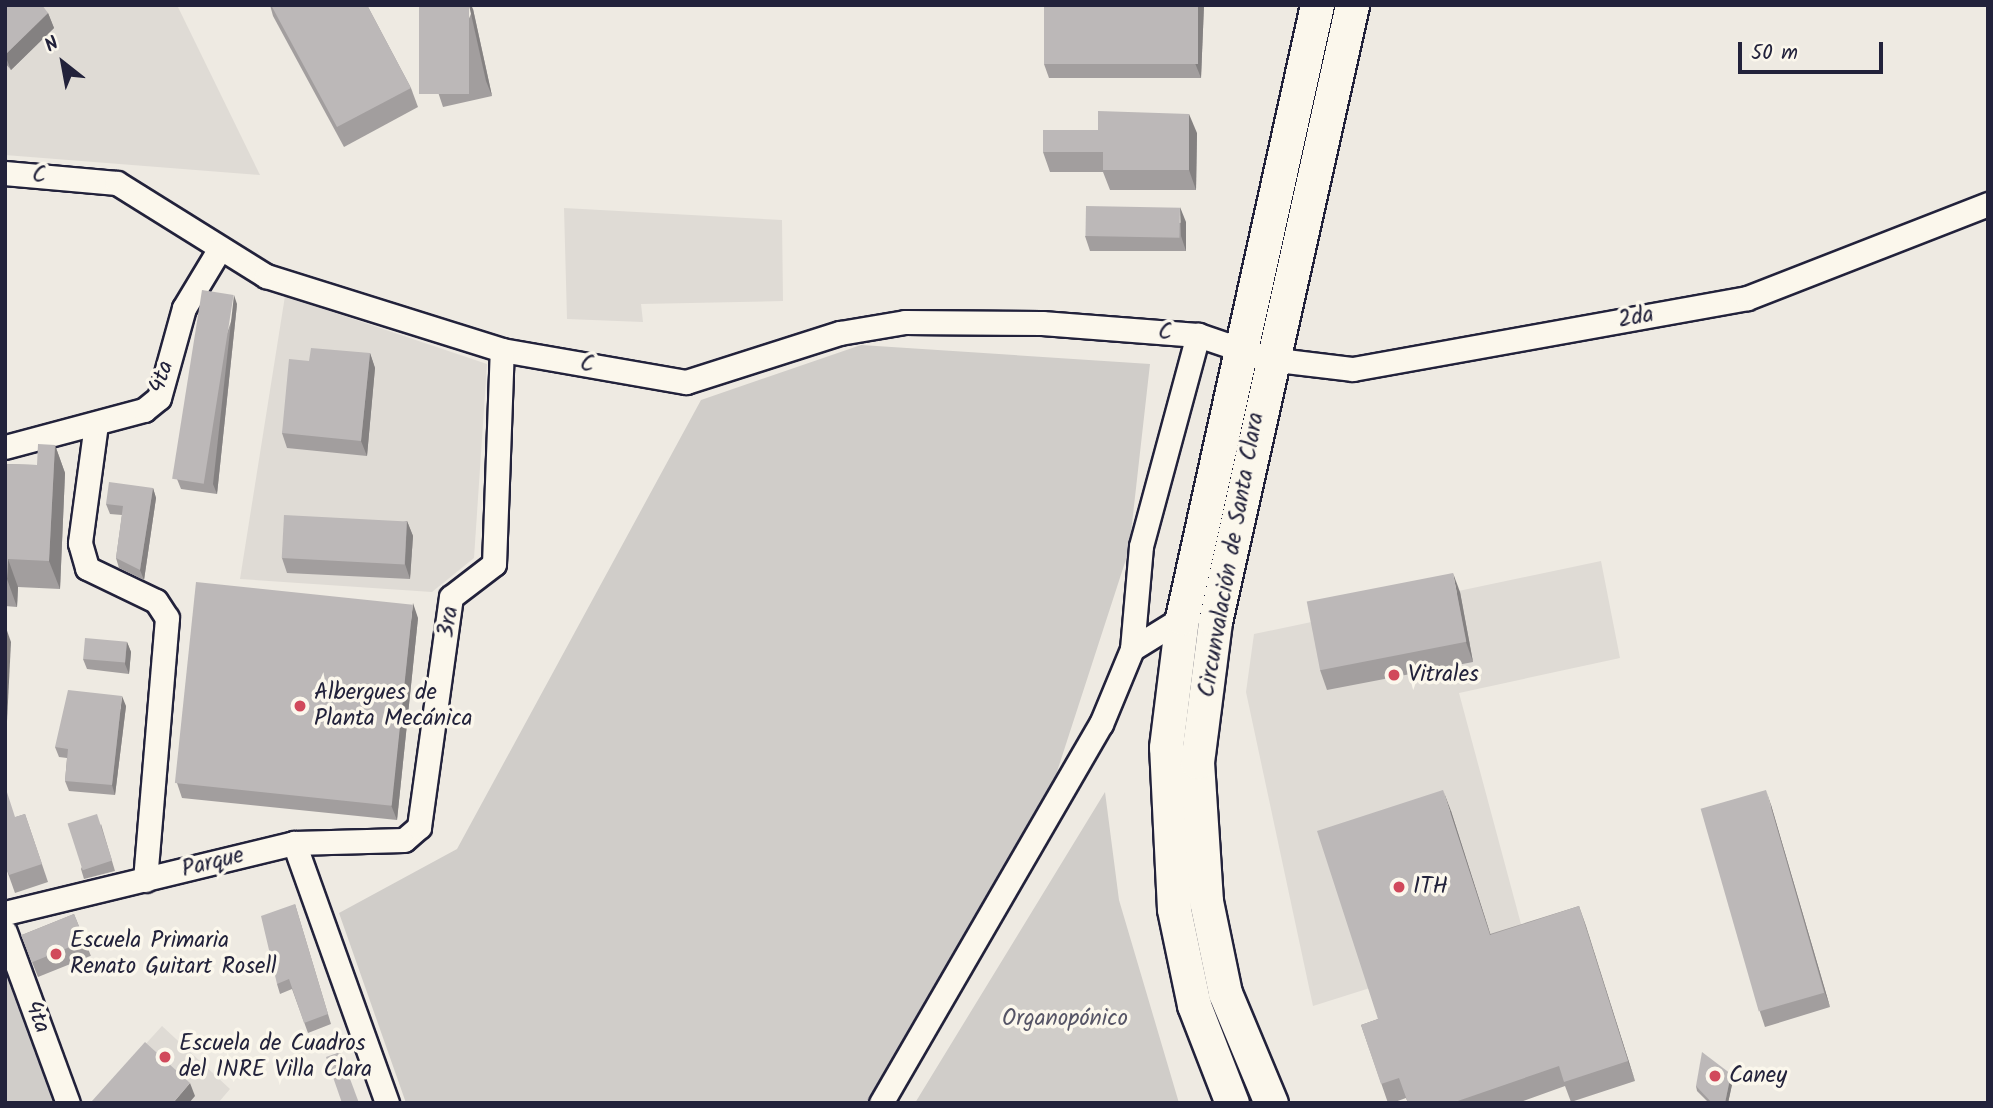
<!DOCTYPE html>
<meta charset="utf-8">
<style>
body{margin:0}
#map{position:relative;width:1993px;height:1108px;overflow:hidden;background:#eeeae2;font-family:Kalam,sans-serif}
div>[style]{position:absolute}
.built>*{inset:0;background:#dfdbd5}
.green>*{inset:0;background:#d0cdc9}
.roads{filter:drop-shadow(2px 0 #22223b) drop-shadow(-2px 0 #22223b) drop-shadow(0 2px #22223b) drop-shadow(0 -2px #22223b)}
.minor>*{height:23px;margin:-11.5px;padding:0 11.5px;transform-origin:11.5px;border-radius:11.5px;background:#fbf7ec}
.highway>*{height:33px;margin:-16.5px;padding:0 16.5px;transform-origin:16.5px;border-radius:16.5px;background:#fbf7ec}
.wall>*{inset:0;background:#a29e9e;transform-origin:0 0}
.shaded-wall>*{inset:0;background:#848181}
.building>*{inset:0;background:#bcb8b8;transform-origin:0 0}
.dots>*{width:19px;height:19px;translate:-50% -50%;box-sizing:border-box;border:4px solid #fbf7ec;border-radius:50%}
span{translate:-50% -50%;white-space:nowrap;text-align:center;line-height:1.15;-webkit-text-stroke:7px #fbf7ec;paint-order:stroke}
.street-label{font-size:23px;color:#22223b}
.poi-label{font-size:23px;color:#22223b}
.left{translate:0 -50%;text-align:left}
.park-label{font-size:23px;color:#565566}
.frame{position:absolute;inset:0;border:7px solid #22223b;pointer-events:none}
.north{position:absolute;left:28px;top:28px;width:70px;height:70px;-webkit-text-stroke:5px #fbf7ec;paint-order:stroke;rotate:329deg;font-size:19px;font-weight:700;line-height:28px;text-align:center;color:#22223b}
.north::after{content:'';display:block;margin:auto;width:24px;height:32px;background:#22223b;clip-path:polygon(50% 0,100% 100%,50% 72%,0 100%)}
.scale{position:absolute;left:1738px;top:42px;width:145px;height:32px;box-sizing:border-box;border:4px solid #22223b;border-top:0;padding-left:9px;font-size:21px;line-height:24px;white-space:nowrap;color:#22223b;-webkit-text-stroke:5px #fbf7ec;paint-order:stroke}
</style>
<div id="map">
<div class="built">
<div style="clip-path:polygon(5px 5px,177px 5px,260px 175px,5px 155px)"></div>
<div style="clip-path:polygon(564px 208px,782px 220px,783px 301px,641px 304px,643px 322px,567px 319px)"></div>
<div style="clip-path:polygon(285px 296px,487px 364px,474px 558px,432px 592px,240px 579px)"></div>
<div style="clip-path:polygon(1601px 561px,1620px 658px,1459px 693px,1525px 939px,1313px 1006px,1246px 692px,1254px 634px)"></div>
<div style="clip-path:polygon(162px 1026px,230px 1089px,218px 1103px,92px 1103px)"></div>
</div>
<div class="green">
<div style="clip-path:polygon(861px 345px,1150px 364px,1129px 550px,1054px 781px,866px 1103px,406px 1103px,339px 913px,457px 849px,701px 400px)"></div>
<div style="clip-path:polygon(1105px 792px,1119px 900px,1179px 1103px,915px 1103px)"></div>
<div style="clip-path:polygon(5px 944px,60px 1103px,5px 1103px)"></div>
</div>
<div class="roads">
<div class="minor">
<div style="left:5px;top:173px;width:112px;rotate:5.1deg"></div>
<div style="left:117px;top:183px;width:176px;rotate:32deg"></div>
<div style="left:266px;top:276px;width:247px;rotate:17.4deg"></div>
<div style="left:502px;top:350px;width:187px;rotate:9.9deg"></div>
<div style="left:686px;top:382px;width:162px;rotate:-17.7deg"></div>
<div style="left:840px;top:333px;width:66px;rotate:-9.6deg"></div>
<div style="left:905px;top:322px;width:137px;rotate:0.4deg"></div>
<div style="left:1042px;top:323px;width:156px;rotate:4.4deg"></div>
<div style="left:1198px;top:335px;width:75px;rotate:18.7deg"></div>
<div style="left:1269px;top:359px;width:85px;rotate:6.8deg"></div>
<div style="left:1353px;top:369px;width:400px;rotate:-10.2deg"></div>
<div style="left:1747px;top:298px;width:259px;rotate:-21.3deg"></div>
<div style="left:96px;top:424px;width:120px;rotate:97.7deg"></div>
<div style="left:80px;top:543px;width:26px;rotate:74deg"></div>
<div style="left:87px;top:568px;width:76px;rotate:25.6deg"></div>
<div style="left:156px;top:601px;width:20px;rotate:57deg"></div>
<div style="left:167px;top:618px;width:263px;rotate:94.8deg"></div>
<div style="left:5px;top:447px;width:144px;rotate:-14.9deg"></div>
<div style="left:144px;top:410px;width:19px;rotate:-39deg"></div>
<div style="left:159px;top:398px;width:93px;rotate:-74.5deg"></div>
<div style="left:184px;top:308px;width:68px;rotate:-58.9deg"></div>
<div style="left:1132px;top:649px;width:103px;rotate:-85deg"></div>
<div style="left:1141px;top:546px;width:219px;rotate:-74.9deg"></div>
<div style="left:294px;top:843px;width:276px;rotate:70.3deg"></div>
<div style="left:5px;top:913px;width:297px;rotate:-13.6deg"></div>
<div style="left:294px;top:843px;width:110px;rotate:-1.6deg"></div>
<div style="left:404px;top:840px;width:20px;rotate:-41deg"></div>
<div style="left:419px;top:827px;width:232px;rotate:-82.1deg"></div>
<div style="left:451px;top:597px;width:54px;rotate:-37.5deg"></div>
<div style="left:494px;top:564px;width:214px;rotate:-87.9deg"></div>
<div style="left:5px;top:932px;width:182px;rotate:69.8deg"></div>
<div style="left:881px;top:1103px;width:438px;rotate:-59.9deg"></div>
<div style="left:1101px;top:724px;width:81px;rotate:-67.5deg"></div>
<div style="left:1132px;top:649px;width:59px;rotate:-31.8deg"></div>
</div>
<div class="highway">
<div style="left:1232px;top:1103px;width:105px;rotate:-111.2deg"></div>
<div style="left:1194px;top:1005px;width:98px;rotate:-101.8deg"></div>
<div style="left:1174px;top:909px;width:162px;rotate:-92.8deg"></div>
<div style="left:1166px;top:747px;width:130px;rotate:-82.9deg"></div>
<div style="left:1182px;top:618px;width:628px;rotate:-77.58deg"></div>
<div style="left:1271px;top:1103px;width:119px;rotate:-112.7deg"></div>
<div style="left:1225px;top:993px;width:94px;rotate:-101.7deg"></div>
<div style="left:1206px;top:901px;width:139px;rotate:-93.7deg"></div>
<div style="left:1197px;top:762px;width:141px;rotate:-82.7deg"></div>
<div style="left:1215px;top:622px;width:632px;rotate:-77.48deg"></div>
</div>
</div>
<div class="wall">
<div style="clip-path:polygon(5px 5px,48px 13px,54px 28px,11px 70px,5px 63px)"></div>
<div style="clip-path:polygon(270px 5px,367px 5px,411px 88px,418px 107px,344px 147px,273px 16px)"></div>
<div style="clip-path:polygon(1044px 5px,1204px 5px,1201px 78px,1049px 78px,1044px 64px)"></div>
<div style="clip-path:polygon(473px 9px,492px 96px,443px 107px,438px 92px)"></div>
<div style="clip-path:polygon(1197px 133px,1196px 190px,1110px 190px,1103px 172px,1050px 172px,1043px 152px)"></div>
<div style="clip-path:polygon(1186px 222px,1186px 251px,1090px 251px,1085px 236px)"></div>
<div style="clip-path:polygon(237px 304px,217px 494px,181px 489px,177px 479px)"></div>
<div style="clip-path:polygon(370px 353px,375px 368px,367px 456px,287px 448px,282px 433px,309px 361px)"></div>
<div style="clip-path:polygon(55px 445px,65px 473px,60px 589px,18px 587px,17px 607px,5px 606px,5px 464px,37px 465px)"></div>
<div style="clip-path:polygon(153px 488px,156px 498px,144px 580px,119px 568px,116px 558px,122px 515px,110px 514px,106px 504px)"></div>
<div style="clip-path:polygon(407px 521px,413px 536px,410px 579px,287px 573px,282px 558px)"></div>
<div style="clip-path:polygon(1460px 592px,1473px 662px,1327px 690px,1320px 670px)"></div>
<div style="clip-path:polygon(418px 618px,397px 820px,182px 798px,177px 783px)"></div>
<div style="clip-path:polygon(127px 642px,131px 652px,129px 674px,87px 669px,83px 659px)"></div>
<div style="clip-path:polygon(126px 706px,115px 795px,69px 791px,65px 781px,67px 758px,59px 757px,55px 747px)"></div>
<div style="clip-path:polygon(1771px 805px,1830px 1007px,1765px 1027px,1760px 1012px)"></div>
<div style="clip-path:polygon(1451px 811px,1490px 934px,1579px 906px,1635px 1081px,1571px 1102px,1565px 1086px,1518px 1103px,1408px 1103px,1406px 1098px,1392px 1103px,1388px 1103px,1361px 1025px,1378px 1019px)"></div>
<div style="clip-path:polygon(25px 814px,48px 882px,15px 893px,5px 865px,16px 817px)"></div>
<div style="clip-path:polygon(101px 824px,115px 871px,84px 879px,81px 869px)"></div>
<div style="clip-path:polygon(295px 904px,331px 1024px,308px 1033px,292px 989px,280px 994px,277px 984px)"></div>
<div style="left:74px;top:914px;width:45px;height:57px;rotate:68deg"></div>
<div style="clip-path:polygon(1731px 1074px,1733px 1080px,1728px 1103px,1709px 1103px,1697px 1091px,1696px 1086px)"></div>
</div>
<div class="shaded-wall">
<div style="clip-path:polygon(469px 5px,471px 5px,473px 9px,492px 96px,486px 81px)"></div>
<div style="clip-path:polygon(1198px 5px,1204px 5px,1201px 78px,1195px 63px)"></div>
<div style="clip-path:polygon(48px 13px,54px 28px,11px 70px,5px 55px)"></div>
<div style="clip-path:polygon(1189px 114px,1197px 133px,1196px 190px,1189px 170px)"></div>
<div style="clip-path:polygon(1180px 207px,1186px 222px,1186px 251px,1181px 236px)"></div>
<div style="clip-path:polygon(234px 295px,237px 304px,217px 494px,213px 484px)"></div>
<div style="clip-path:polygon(370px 353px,375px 368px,367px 456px,361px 441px)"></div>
<div style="clip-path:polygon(55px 445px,65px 473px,60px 589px,49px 561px)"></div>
<div style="clip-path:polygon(153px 488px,156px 498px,144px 580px,140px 570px)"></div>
<div style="clip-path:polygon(407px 521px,413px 536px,410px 579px,405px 564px)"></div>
<div style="clip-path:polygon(8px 559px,18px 587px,17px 607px,7px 579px)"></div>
<div style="clip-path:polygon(1453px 573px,1460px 592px,1473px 662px,1466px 642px)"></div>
<div style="clip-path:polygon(413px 603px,418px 618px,397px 820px,391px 805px)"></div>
<div style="clip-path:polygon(5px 625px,11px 642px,6px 741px,5px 738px)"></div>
<div style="clip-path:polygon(127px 642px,131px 652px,129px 674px,125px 664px)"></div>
<div style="clip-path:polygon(122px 696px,126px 706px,115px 795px,112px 785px)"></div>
<div style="clip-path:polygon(1443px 790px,1451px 811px,1497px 955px,1490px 935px)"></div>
<div style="clip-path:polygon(1766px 790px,1771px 805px,1830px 1007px,1825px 993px)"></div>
<div style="clip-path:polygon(1579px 906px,1586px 926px,1635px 1081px,1628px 1061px)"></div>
<div style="clip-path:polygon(1731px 1074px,1733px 1080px,1728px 1103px,1725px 1103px)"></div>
<div style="clip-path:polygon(190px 1083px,195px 1096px,189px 1103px,173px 1103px)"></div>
</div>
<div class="building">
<div style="clip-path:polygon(5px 5px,42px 5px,48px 13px,5px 55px)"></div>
<div style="clip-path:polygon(271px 5px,367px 5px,411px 88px,337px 127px)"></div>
<div style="left:419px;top:5px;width:50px;height:89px"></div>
<div style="left:1044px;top:5px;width:154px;height:59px"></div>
<div style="clip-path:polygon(1098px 111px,1189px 114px,1189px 170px,1103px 170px,1103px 152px,1043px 152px,1043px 130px,1098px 130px)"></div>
<div style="left:1086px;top:206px;width:94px;height:30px;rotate:1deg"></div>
<div style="left:202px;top:290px;width:32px;height:191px;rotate:9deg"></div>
<div style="clip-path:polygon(311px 348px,370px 353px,361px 441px,282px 433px,289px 359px,309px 361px)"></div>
<div style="clip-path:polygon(38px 444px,55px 445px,49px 561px,8px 559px,7px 579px,5px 579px,5px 464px,37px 465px)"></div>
<div style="clip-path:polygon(109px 482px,153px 488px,140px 570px,116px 558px,123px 506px,106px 504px)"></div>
<div style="left:284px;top:515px;width:123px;height:43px;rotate:3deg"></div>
<div style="left:1453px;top:573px;width:70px;height:149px;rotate:79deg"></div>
<div style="left:196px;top:582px;width:218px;height:202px;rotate:6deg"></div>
<div style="left:85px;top:638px;width:42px;height:21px;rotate:5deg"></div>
<div style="clip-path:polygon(68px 690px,122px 696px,112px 785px,65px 781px,68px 749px,55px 747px)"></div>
<div style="clip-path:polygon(5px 786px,15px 817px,25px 814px,42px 864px,9px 875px,5px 865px)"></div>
<div style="clip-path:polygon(1443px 790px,1490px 935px,1579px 906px,1628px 1061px,1564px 1082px,1559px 1066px,1452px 1103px,1408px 1103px,1399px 1078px,1381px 1084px,1361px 1025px,1378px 1019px,1317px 831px)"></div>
<div style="left:1766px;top:790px;width:211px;height:68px;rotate:74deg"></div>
<div style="left:97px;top:814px;width:49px;height:31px;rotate:72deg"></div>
<div style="clip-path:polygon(295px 904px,328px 1014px,304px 1023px,289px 979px,277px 984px,261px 916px)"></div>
<div style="left:74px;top:914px;width:29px;height:57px;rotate:68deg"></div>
<div style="clip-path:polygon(145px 1042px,190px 1083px,173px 1103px,94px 1103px,92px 1101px)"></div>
<div style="clip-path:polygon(340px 1052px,359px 1103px,342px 1103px,326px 1057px)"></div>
<div style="clip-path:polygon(1702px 1052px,1731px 1074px,1725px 1103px,1712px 1103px,1696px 1086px)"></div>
</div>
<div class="dots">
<div style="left:1394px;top:675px;background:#d1495b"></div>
<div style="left:300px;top:706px;background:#d1495b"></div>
<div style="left:1399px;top:887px;background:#d1495b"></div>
<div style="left:56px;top:954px;background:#d1495b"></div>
<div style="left:165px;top:1057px;background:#d1495b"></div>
<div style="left:1715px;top:1076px;background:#d1495b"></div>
</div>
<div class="street-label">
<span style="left:39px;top:176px;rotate:5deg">C</span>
<span style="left:1636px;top:318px;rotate:-10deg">2da</span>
<span style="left:1165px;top:333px;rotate:5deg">C</span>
<span style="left:587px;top:365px;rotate:10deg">C</span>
<span style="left:162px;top:377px;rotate:-70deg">4ta</span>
<span style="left:1232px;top:555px;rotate:-80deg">Circunvalación de Santa Clara</span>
<span style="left:449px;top:622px;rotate:-80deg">3ra</span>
<span style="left:213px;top:863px;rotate:-14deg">Parque</span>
<span style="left:37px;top:1017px;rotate:70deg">4ta</span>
</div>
<div class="poi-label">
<span class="left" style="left:1408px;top:675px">Vitrales</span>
<span class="left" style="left:314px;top:706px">Albergues de<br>Planta Mecánica</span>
<span class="left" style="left:1413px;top:887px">ITH</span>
<span class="left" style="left:70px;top:954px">Escuela Primaria<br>Renato Guitart Rosell</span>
<span class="left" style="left:179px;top:1057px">Escuela de Cuadros<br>del INRE Villa Clara</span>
<span class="left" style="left:1729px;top:1076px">Caney</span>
</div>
<div class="park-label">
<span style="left:1065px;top:1019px">Organopónico</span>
</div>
<div class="frame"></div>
<div class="north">N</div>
<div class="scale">50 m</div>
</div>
